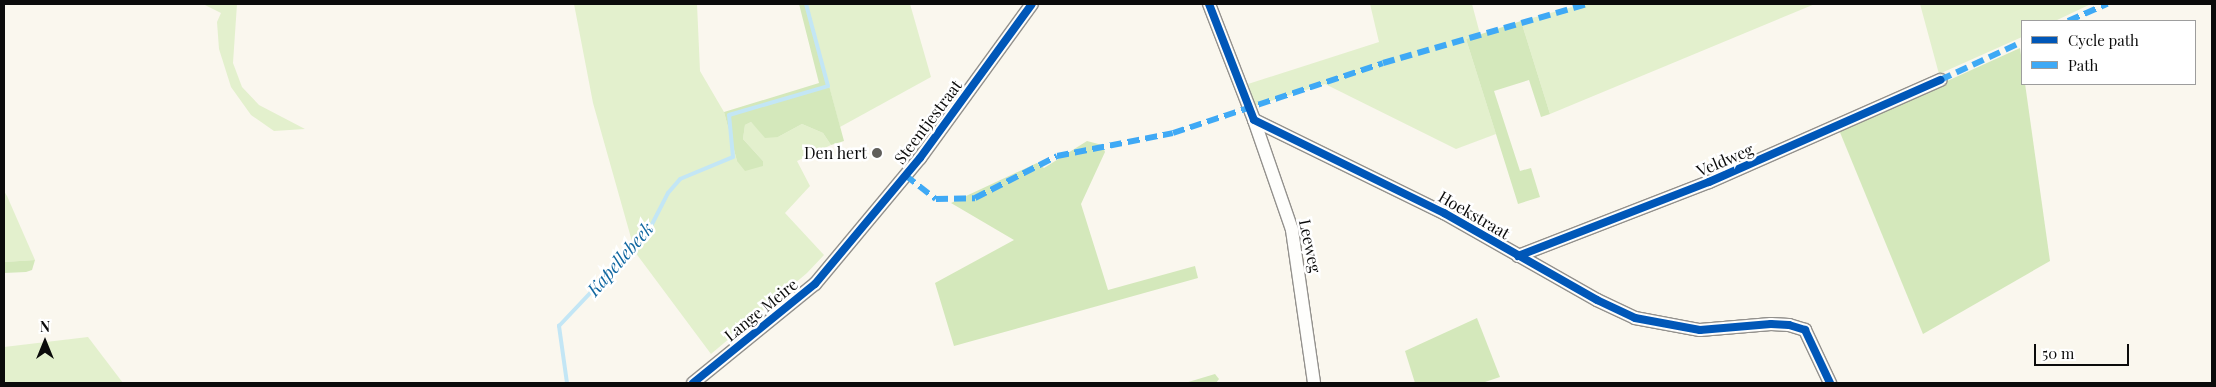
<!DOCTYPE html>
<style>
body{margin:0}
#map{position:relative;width:2216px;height:387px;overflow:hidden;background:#faf7ee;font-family:"Playfair Display",serif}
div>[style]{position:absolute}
.green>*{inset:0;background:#e3f0cd}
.forest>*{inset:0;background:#d4e8bb}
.stream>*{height:4px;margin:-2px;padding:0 2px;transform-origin:2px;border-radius:2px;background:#c3e6f5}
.roads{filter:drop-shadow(1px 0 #93918d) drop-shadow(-1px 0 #93918d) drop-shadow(0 1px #93918d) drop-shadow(0 -1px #93918d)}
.minor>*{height:12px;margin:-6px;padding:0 6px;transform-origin:6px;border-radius:6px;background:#fefefc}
.quiet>*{height:6px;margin-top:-3px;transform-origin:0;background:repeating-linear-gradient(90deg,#3fa9f5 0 12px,transparent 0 18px)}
.cycleway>*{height:8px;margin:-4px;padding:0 4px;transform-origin:4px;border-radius:4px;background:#0057b8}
.dots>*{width:14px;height:14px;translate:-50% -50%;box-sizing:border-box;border:2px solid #fff;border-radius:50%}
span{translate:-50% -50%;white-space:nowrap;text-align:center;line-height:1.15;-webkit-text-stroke:5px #fff;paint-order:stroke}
.street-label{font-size:16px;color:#0b0b0b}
.poi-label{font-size:16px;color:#0b0b0b}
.right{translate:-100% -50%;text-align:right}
.water-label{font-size:18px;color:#1167a0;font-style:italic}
.frame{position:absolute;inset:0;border:5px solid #0b0b0b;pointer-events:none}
.legend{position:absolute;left:2021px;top:20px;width:175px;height:65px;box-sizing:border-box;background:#fff;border:1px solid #9d9d9d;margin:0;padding:6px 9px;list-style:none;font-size:15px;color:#0b0b0b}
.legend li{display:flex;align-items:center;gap:10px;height:25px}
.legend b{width:25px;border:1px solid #9d9d9d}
.north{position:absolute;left:20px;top:317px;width:50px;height:50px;-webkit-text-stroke:4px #fff;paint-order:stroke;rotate:0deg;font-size:14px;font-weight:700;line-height:20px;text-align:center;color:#0b0b0b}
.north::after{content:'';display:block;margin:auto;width:18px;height:22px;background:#0b0b0b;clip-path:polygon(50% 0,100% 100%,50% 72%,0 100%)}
.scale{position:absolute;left:2034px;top:344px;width:95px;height:22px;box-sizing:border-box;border:2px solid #0b0b0b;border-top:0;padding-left:6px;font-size:15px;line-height:18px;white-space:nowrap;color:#0b0b0b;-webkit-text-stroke:4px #fff;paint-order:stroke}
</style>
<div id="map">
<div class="green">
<div style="clip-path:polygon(203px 4px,237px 4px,233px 63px,242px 87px,259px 105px,305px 129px,274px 131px,251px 115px,231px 87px,219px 49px,217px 22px,221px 13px)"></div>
<div style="clip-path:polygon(574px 4px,697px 4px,700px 71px,724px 112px,737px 161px,763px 161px,743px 139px,745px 125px,751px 122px,759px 130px,778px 137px,802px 124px,823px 133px,831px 145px,797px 161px,810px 186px,785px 213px,824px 255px,807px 273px,711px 354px,635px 252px,593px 103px)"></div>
<div style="clip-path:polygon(807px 4px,910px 4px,931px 77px,840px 127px)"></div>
<div style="clip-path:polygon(1370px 4px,1472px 4px,1480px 34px,1466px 39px,1496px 134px,1456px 149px,1325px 84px,1255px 106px,1248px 84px,1379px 42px)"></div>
<div style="clip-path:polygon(1583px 4px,1815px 4px,1550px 114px,1521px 21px)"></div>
<div style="clip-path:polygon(1920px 4px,2091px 4px,2055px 21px,2022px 21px,2022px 37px,1939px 74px)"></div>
<div style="clip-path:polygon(4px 191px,7px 196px,35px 260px,4px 262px)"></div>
<div style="clip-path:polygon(88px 337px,123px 383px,4px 383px,4px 347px)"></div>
</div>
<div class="forest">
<div style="clip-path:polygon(799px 4px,807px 4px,844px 141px,831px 145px,823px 133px,802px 124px,778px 137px,765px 138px,751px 122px,745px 125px,743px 139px,763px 161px,763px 166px,745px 171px,737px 161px,724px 112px,819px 83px)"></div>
<div style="clip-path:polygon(1521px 21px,1550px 114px,1541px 117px,1529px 80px,1494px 91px,1520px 171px,1531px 168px,1540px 197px,1518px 204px,1466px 39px)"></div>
<div style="clip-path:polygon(2020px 48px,2050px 261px,1923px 334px,1839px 130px)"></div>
<div style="clip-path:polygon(1087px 141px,1102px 145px,1105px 152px,1081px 204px,1108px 290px,1195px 266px,1198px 278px,954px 346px,935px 283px,1014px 240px,951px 203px,1037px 163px,1044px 168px)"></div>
<div style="clip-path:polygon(35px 260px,32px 270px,26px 272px,4px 273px,4px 262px)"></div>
<div style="clip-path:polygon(1477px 318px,1500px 377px,1482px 383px,1415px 383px,1405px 351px)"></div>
<div style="clip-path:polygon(1215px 374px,1219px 379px,1216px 383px,1185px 383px)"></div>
</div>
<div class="stream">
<div style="left:567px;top:383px;width:58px;rotate:-98deg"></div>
<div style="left:559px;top:326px;width:129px;rotate:-46.6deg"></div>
<div style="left:648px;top:232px;width:44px;rotate:-62.9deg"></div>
<div style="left:668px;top:193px;width:18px;rotate:-49deg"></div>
<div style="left:680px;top:179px;width:57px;rotate:-22.5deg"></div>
<div style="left:733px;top:157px;width:42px;rotate:-95.4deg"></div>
<div style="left:729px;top:115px;width:103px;rotate:-16.3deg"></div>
<div style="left:828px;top:86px;width:85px;rotate:-105deg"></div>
</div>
<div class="roads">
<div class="minor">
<div style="left:1209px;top:4px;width:124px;rotate:68.8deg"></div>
<div style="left:1254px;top:120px;width:212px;rotate:26.1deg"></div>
<div style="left:1444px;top:213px;width:176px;rotate:29.6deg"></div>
<div style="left:1597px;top:300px;width:42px;rotate:25.3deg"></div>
<div style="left:1635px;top:318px;width:66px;rotate:10.5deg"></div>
<div style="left:1700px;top:330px;width:71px;rotate:-4.8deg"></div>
<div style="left:1771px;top:324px;width:18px;rotate:3deg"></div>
<div style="left:1789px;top:325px;width:17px;rotate:17deg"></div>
<div style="left:1805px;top:330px;width:59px;rotate:64.7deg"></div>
<div style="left:1254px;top:120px;width:116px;rotate:70.9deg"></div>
<div style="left:1292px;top:230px;width:155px;rotate:81.8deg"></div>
<div style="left:1518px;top:256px;width:205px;rotate:-21.2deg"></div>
<div style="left:1709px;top:182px;width:253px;rotate:-23.8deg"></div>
<div style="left:693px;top:383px;width:157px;rotate:-39.1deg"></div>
<div style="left:815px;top:284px;width:164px;rotate:-50.2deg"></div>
<div style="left:920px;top:158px;width:190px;rotate:-54deg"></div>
</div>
</div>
<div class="quiet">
<div style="left:2068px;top:21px;width:43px;rotate:-23.6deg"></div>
<div style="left:1940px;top:80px;width:90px;rotate:-24.9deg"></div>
<div style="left:905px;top:175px;width:39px;rotate:38deg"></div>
<div style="left:936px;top:199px;width:39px;rotate:-1deg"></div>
<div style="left:975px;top:198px;width:92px;rotate:-27.1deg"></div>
<div style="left:1057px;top:156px;width:118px;rotate:-11.2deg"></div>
<div style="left:1173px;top:133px;width:221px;rotate:-18.4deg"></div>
<div style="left:1383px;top:63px;width:212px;rotate:-16.1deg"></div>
</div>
<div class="cycleway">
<div style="left:1209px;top:4px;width:124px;rotate:68.8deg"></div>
<div style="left:1254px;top:120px;width:212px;rotate:26.1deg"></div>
<div style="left:1444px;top:213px;width:176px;rotate:29.6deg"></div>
<div style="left:1597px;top:300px;width:42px;rotate:25.3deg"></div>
<div style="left:1635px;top:318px;width:66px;rotate:10.5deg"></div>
<div style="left:1700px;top:330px;width:71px;rotate:-4.8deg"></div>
<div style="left:1771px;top:324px;width:18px;rotate:3deg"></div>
<div style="left:1789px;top:325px;width:17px;rotate:17deg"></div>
<div style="left:1805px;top:330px;width:59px;rotate:64.7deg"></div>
<div style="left:1518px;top:256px;width:205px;rotate:-21.2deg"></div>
<div style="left:1709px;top:182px;width:253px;rotate:-23.8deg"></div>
<div style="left:693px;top:383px;width:157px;rotate:-39.1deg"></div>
<div style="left:815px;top:284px;width:164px;rotate:-50.2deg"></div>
<div style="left:920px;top:158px;width:190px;rotate:-54deg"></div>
</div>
<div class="dots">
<div style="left:877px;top:153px;background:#5f5e5a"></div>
</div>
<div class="street-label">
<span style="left:928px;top:122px;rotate:-53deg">Steentjestraat</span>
<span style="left:1725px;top:160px;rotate:-23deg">Veldweg</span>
<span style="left:1474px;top:215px;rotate:30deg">Hoekstraat</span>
<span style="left:1310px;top:246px;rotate:78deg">Leeweg</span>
<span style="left:761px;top:310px;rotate:-39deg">Lange Meire</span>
</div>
<div class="poi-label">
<span class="right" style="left:867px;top:153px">Den hert</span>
</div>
<div class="water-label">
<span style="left:620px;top:259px;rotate:-49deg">Kapellebeek</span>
</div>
<div class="frame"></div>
<ul class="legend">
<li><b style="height:6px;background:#0057b8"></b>Cycle path</li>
<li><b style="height:6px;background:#3fa9f5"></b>Path</li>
</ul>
<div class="north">N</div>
<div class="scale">50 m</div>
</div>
